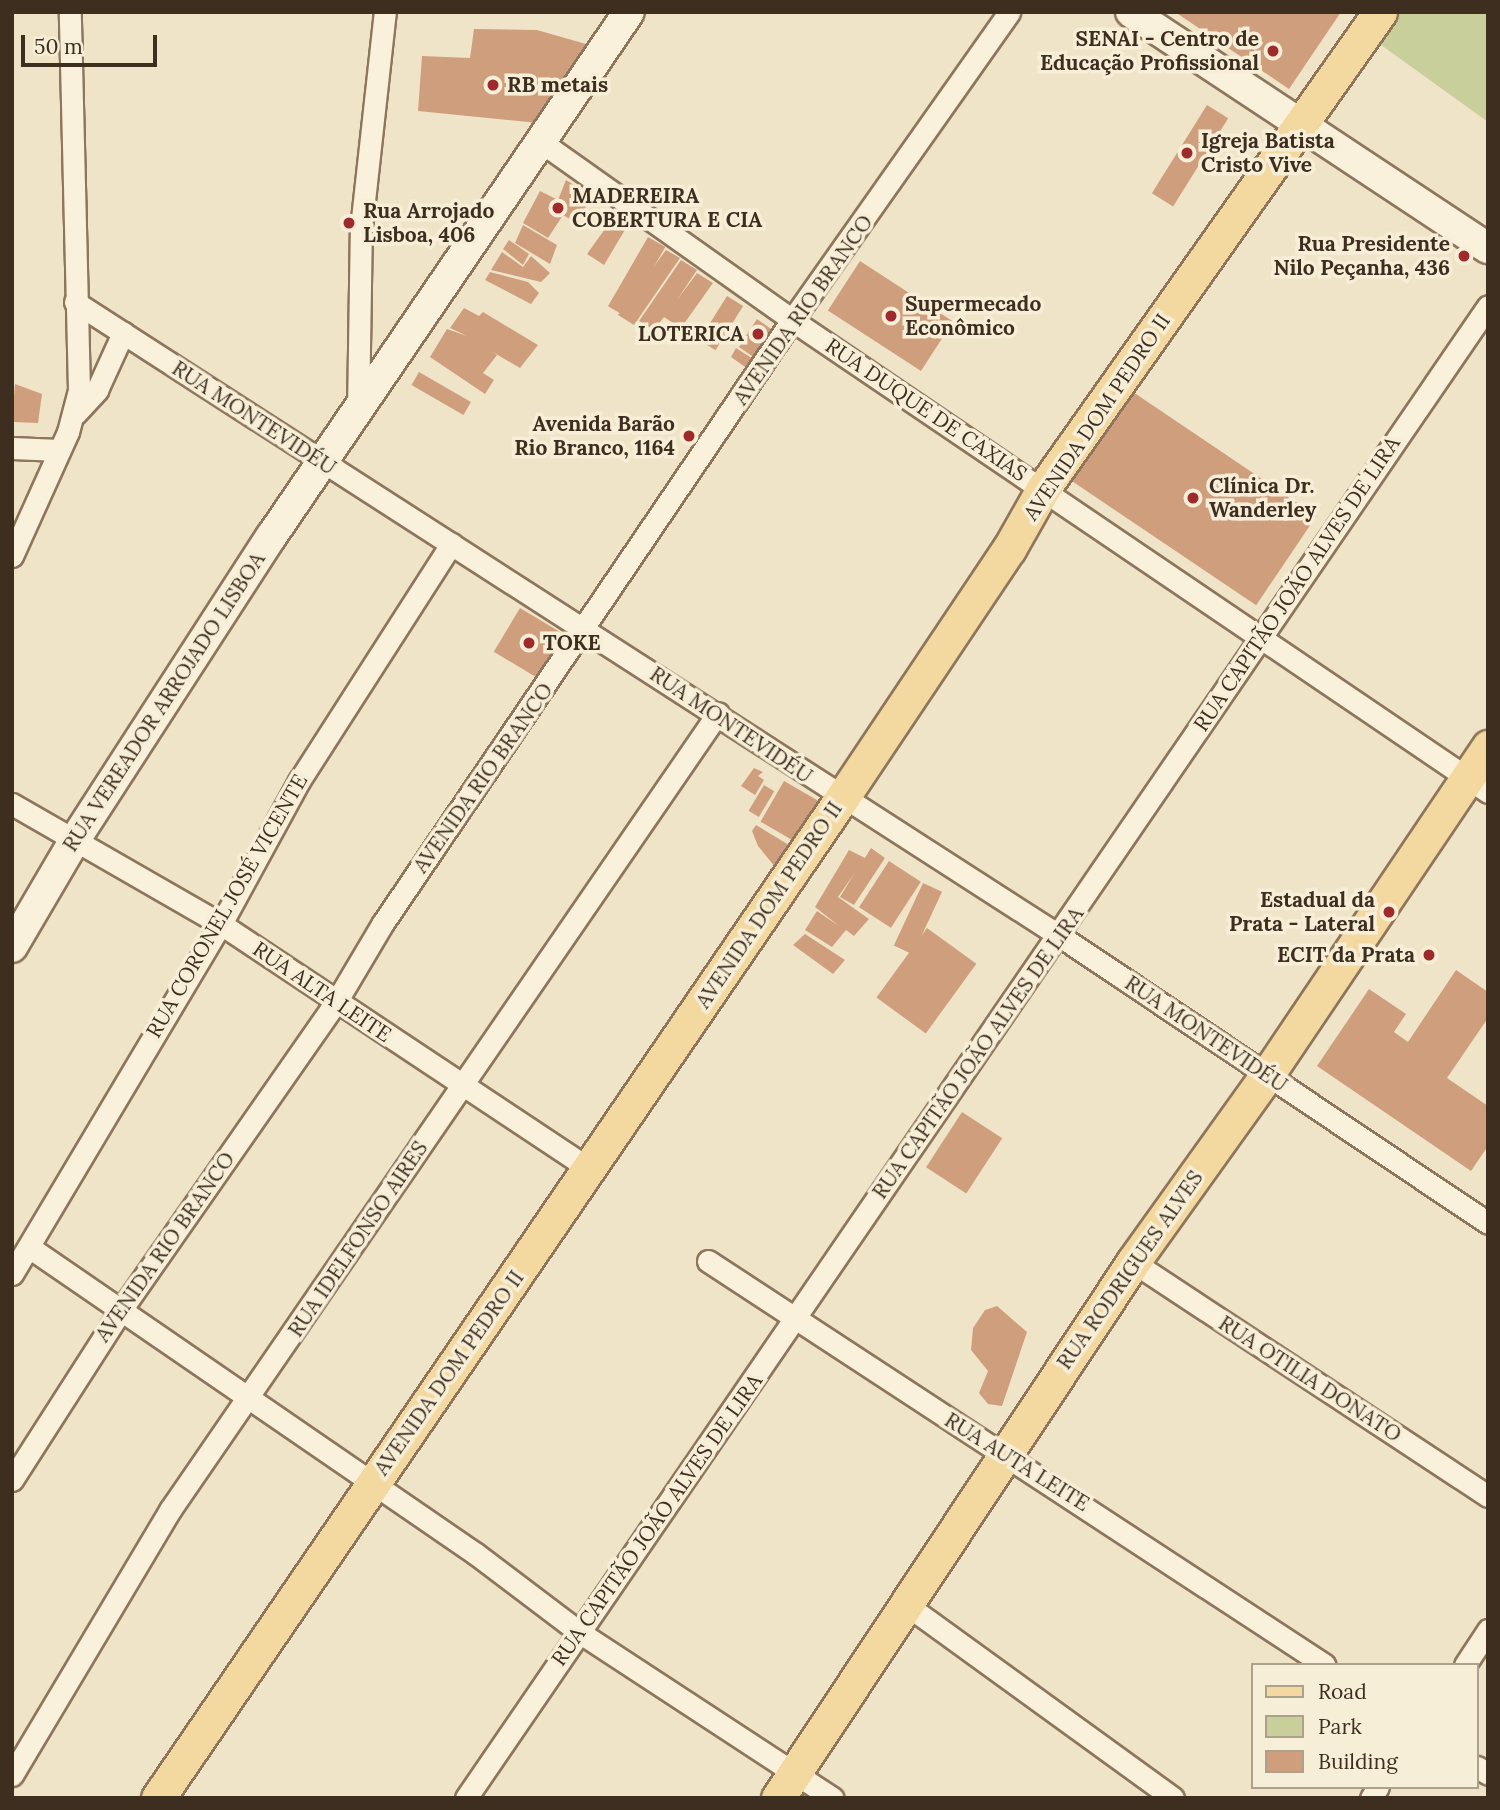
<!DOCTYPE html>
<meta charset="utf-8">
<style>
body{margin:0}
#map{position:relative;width:1500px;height:1810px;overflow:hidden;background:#f0e4c8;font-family:Lora,serif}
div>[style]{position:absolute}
.green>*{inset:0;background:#c9cf9b}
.building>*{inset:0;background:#cf9f7d;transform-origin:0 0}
.roads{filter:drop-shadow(2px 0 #8d765c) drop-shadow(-2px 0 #8d765c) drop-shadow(0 2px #8d765c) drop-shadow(0 -2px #8d765c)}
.street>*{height:21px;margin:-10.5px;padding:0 10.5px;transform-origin:10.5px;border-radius:10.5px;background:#faf1dc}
.secondary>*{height:30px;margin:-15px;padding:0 15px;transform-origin:15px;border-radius:15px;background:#faf1dc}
.primary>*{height:33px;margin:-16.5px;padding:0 16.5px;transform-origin:16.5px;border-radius:16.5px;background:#f3d9a0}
.dots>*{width:19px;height:19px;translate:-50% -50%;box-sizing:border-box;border:4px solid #f7eed8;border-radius:50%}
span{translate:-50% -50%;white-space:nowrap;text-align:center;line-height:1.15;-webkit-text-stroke:7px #f7eed8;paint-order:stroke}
.poi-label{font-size:21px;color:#3d2e20;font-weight:700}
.right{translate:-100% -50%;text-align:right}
.left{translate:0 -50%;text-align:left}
.street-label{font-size:21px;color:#3d2e20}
.frame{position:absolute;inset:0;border:14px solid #3d2e20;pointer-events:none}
.legend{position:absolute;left:1251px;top:1663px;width:228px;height:126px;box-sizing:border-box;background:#f7eed8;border:2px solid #ada18e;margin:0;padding:9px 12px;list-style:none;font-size:21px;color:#3d2e20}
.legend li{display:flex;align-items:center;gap:14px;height:35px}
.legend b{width:35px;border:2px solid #ada18e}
.scale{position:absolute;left:21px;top:35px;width:136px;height:32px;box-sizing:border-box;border:4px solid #3d2e20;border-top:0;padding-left:9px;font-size:21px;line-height:24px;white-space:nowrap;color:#3d2e20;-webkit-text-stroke:5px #f7eed8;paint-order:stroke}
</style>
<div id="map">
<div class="green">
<div style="clip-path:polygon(1388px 12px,1488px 12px,1488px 122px,1370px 37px)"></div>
</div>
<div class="building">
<div style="clip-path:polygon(1175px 12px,1341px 12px,1289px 89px)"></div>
<div style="clip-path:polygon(474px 29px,537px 30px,593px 46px,538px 123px,418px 111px,422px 56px,470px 58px)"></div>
<div style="left:1207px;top:105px;width:25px;height:104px;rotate:32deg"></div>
<div style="clip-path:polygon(566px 180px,593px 197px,575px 222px,563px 215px,548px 238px,523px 223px,540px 191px,558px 200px)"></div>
<div style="clip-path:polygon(615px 215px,629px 223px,604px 265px,587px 254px)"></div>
<div style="clip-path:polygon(523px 225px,557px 245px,550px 264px,515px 243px)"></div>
<div style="left:648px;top:237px;width:20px;height:80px;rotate:30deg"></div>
<div style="clip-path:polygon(509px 240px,529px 254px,523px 265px,503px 249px)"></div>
<div style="clip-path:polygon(666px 250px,680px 258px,634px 325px,618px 315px)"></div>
<div style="clip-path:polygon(502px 252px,523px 267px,531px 256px,550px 273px,541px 282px,491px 270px)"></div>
<div style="clip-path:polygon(681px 260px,697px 270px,677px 300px,697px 273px,713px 283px,681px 328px,664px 317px,654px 330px,639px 321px)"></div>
<div style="left:860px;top:261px;width:111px;height:59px;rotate:33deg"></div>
<div style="clip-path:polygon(490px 272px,528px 282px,539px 293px,531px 304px,485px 280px)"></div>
<div style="left:727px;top:296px;width:19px;height:52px;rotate:32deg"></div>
<div style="clip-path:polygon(464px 308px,479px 316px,483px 312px,538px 345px,520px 368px,491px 351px,497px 355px,483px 373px,494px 380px,485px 394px,430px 357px,447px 329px,467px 336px,450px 328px)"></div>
<div style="clip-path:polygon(757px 319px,771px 329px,755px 358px,739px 347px)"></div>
<div style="clip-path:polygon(736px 348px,753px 359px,748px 369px,731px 357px)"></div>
<div style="left:419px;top:372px;width:60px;height:15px;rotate:30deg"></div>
<div style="clip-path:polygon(15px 384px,42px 394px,38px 423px,12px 422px)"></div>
<div style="left:1130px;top:390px;width:225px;height:108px;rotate:34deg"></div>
<div style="left:520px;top:608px;width:56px;height:51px;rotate:31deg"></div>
<div style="clip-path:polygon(754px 768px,763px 772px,758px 776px,764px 780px,755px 795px,741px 786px)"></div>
<div style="left:784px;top:781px;width:48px;height:47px;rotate:30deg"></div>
<div style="left:764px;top:785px;width:12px;height:30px;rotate:31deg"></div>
<div style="clip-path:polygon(756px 825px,794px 848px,780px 873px,758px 846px,752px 831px)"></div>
<div style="clip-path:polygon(871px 848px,885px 858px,854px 905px,840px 897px,854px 874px,838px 897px,869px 919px,854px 936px,846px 930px,832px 947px,805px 930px,817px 911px,839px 926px,815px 907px,849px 850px,865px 858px)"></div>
<div style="left:889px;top:861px;width:38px;height:55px;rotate:33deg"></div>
<div style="left:923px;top:883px;width:21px;height:69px;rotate:25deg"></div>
<div style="left:927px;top:928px;width:61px;height:86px;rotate:36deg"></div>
<div style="clip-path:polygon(805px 934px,845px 960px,833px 974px,793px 945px)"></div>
<div style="clip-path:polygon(1456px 970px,1488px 992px,1488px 1018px,1447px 1078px,1488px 1106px,1488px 1146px,1471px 1171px,1317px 1066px,1369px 989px,1406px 1014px,1394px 1032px,1408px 1042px)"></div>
<div style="left:962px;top:1112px;width:48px;height:66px;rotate:33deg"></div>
<div style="clip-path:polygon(997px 1306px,1027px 1332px,1002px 1406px,988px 1404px,979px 1393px,988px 1371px,971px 1350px,973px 1328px,985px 1310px)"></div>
</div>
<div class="roads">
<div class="street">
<div style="left:541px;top:142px;width:308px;rotate:35.3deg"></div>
<div style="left:792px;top:320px;width:841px;rotate:34.14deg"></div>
<div style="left:75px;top:302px;width:1171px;rotate:32.77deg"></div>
<div style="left:1060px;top:936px;width:515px;rotate:33.84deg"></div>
<div style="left:358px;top:412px;width:184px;rotate:-89.1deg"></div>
<div style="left:361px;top:228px;width:217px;rotate:-83.7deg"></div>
<div style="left:75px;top:414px;width:33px;rotate:-47deg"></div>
<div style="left:97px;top:390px;width:63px;rotate:-65.5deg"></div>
<div style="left:12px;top:448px;width:47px;rotate:2.4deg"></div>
<div style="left:12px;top:556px;width:136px;rotate:-65.7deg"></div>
<div style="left:68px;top:432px;width:43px;rotate:-75.3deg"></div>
<div style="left:79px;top:390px;width:378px;rotate:-91.4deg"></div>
<div style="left:12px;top:804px;width:241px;rotate:29.9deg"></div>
<div style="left:221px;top:924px;width:443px;rotate:33.6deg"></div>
<div style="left:29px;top:1247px;width:542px;rotate:34.48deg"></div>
<div style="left:476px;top:1554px;width:129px;rotate:37.1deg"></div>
<div style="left:579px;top:1632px;width:303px;rotate:33.2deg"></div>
<div style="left:708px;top:1261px;width:737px;rotate:33.22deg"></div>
<div style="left:1133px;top:1262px;width:425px;rotate:33.4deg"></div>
<div style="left:12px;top:1274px;width:408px;rotate:-59.2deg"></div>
<div style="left:221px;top:924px;width:163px;rotate:-61.4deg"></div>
<div style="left:299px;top:781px;width:282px;rotate:-57.3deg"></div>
<div style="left:12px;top:1480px;width:202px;rotate:-57.3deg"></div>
<div style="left:121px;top:1310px;width:376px;rotate:-55.1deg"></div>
<div style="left:336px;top:1002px;width:92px;rotate:-59.3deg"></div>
<div style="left:383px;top:923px;width:729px;rotate:-55.85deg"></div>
<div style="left:792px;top:320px;width:377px;rotate:-54.8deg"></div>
<div style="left:908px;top:1606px;width:327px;rotate:35.9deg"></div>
<div style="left:1465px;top:1665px;width:42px;rotate:-56.7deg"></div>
<div style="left:1477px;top:1767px;width:13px;rotate:32deg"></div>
<div style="left:12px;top:1775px;width:309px;rotate:-59.2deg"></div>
<div style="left:170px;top:1510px;width:967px;rotate:-55.49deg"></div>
<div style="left:466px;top:1798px;width:1808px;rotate:-55.59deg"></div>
<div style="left:1371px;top:1798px;width:13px;rotate:-58deg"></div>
</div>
<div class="secondary">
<div style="left:1131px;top:12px;width:428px;rotate:33.5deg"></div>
<div style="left:12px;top:947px;width:126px;rotate:-59.6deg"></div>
<div style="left:76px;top:838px;width:359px;rotate:-57.1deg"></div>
<div style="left:271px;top:537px;width:635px;rotate:-55.71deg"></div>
</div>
<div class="primary">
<div style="left:158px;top:1798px;width:1212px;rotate:-55.63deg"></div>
<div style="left:842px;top:798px;width:300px;rotate:-56.2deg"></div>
<div style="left:1009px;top:549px;width:69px;rotate:-60.5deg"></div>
<div style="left:1043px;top:489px;width:584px;rotate:-54.76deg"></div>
<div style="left:778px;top:1798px;width:643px;rotate:-56.48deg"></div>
<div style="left:1133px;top:1262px;width:230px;rotate:-54.4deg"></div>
<div style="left:1267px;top:1075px;width:396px;rotate:-56deg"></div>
</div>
</div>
<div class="dots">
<div style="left:1273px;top:51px;background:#9e2a2b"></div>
<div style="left:493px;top:85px;background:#9e2a2b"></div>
<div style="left:1187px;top:153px;background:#9e2a2b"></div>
<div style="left:558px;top:208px;background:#9e2a2b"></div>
<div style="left:349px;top:223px;background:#9e2a2b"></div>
<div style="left:1464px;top:256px;background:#9e2a2b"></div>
<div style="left:891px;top:316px;background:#9e2a2b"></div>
<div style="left:758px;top:334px;background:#9e2a2b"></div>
<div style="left:689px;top:436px;background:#9e2a2b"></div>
<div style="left:1193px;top:498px;background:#9e2a2b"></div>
<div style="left:529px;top:643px;background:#9e2a2b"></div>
<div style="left:1389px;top:912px;background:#9e2a2b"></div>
<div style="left:1429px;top:955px;background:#9e2a2b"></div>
</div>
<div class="poi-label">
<span class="right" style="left:1259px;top:51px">SENAI - Centro de<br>Educação Profissional</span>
<span class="left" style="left:507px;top:85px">RB metais</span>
<span class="left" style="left:1201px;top:153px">Igreja Batista<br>Cristo Vive</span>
<span class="left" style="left:572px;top:208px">MADEREIRA<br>COBERTURA E CIA</span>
<span class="left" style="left:363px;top:223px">Rua Arrojado<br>Lisboa, 406</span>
<span class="right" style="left:1450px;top:256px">Rua Presidente<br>Nilo Peçanha, 436</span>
<span class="left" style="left:905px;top:316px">Supermecado<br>Econômico</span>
<span class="right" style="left:744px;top:334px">LOTERICA</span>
<span class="right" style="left:675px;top:436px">Avenida Barão<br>Rio Branco, 1164</span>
<span class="left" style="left:1209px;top:498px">Clínica Dr.<br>Wanderley</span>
<span class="left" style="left:543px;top:643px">TOKE</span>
<span class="right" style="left:1375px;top:912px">Estadual da<br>Prata - Lateral</span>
<span class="right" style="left:1415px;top:955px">ECIT da Prata</span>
</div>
<div class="street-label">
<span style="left:803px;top:310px;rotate:-55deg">AVENIDA RIO BRANCO</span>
<span style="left:926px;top:410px;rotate:34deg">RUA DUQUE DE CAXIAS</span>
<span style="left:1097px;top:417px;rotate:-56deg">AVENIDA DOM PEDRO II</span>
<span style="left:254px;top:418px;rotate:33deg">RUA MONTEVIDÉU</span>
<span style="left:1297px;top:584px;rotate:-56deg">RUA CAPITÃO JOÃO ALVES DE LIRA</span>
<span style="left:164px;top:702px;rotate:-57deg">RUA VEREADOR ARROJADO LISBOA</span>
<span style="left:731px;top:725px;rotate:34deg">RUA MONTEVIDÉU</span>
<span style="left:483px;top:778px;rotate:-55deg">AVENIDA RIO BRANCO</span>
<span style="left:769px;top:905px;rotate:-56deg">AVENIDA DOM PEDRO II</span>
<span style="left:227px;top:906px;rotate:-60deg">RUA CORONEL JOSÉ VICENTE</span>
<span style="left:322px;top:992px;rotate:34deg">RUA ALTA LEITE</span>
<span style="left:1206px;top:1034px;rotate:34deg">RUA MONTEVIDÉU</span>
<span style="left:978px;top:1053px;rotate:-55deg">RUA CAPITÃO JOÃO ALVES DE LIRA</span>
<span style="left:358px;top:1239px;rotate:-56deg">RUA IDELFONSO AIRES</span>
<span style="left:165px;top:1247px;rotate:-55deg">AVENIDA RIO BRANCO</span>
<span style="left:1130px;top:1270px;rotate:-55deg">RUA RODRIGUES ALVES</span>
<span style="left:449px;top:1373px;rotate:-55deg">AVENIDA DOM PEDRO II</span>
<span style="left:1310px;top:1379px;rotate:33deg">RUA OTILIA DONATO</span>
<span style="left:1017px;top:1462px;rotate:32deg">RUA AUTA LEITE</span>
<span style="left:657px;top:1520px;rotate:-55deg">RUA CAPITÃO JOÃO ALVES DE LIRA</span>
</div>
<div class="frame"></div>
<ul class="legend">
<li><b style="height:9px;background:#f3d9a0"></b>Road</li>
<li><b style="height:19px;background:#c9cf9b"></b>Park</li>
<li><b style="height:19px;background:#cf9f7d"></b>Building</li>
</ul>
<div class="scale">50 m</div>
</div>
